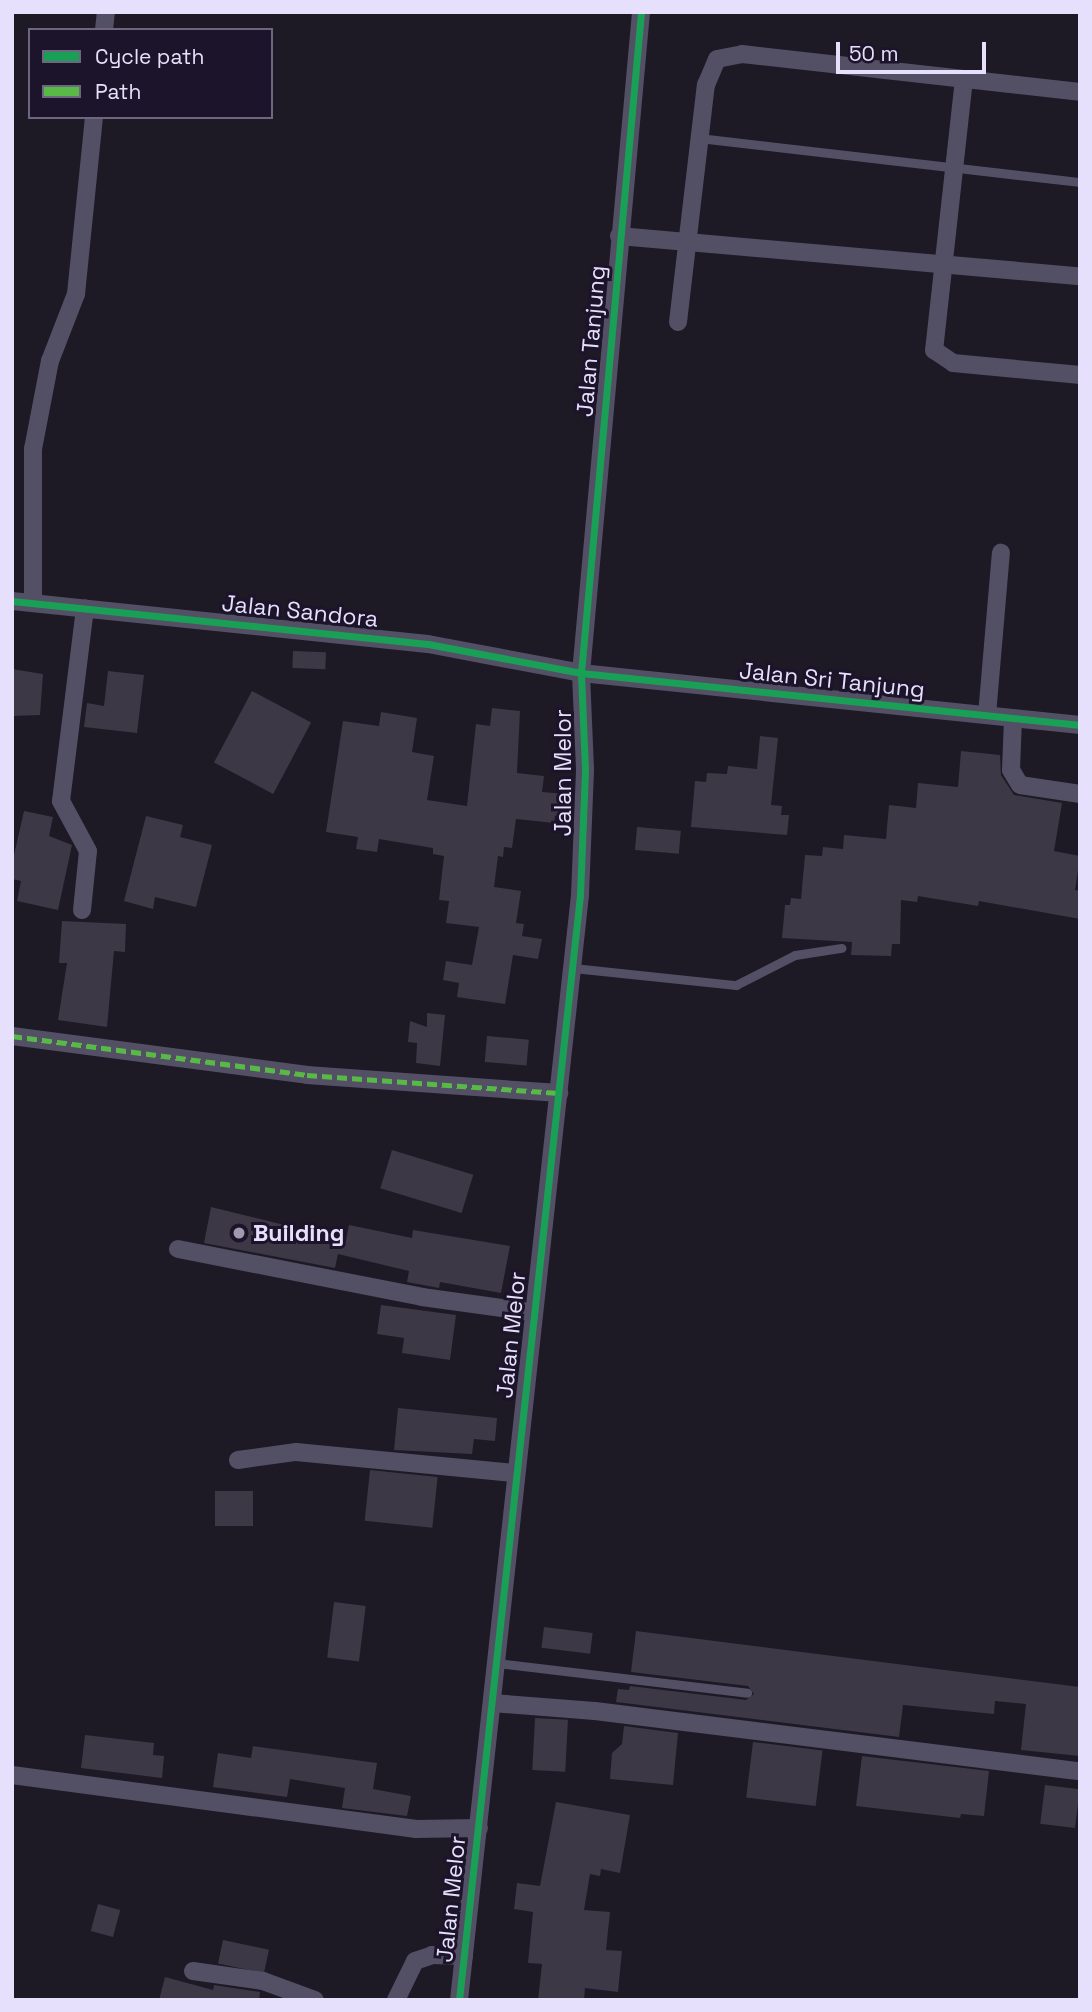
<!DOCTYPE html>
<style>
body{margin:0}
#map{position:relative;width:1092px;height:2012px;overflow:hidden;background:#1d1925;font-family:"Space Grotesk",sans-serif}
div>[style]{position:absolute}
.building>*{inset:0;background:#3c3846;transform-origin:0 0}
.service>*{height:9px;margin:-4.5px;padding:0 4.5px;transform-origin:4.5px;border-radius:4.5px;background:#534f65}
.minor>*{height:18px;margin:-9px;padding:0 9px;transform-origin:9px;border-radius:9px;background:#534f65}
.quiet>*{height:5px;margin-top:-2.5px;transform-origin:0;background:repeating-linear-gradient(90deg,#58b947 0 10px,transparent 0 15px)}
.cycleway>*{height:7px;margin:-3.5px;padding:0 3.5px;transform-origin:3.5px;border-radius:3.5px;background:#1a9f57}
.dots>*{width:19px;height:19px;translate:-50% -50%;box-sizing:border-box;border:4px solid #1b142a;border-radius:50%}
span{translate:-50% -50%;white-space:nowrap;text-align:center;line-height:1.15;-webkit-text-stroke:6px #1b142a;paint-order:stroke}
.street-label{font-size:23px;color:#e7e0fc}
.poi-label{font-size:23px;color:#e7e0fc;font-weight:700}
.left{translate:0 -50%;text-align:left}
.frame{position:absolute;inset:0;border:14px solid #e7e0fc;pointer-events:none}
.legend{position:absolute;left:28px;top:28px;width:245px;height:91px;box-sizing:border-box;background:#1b142a;border:2px solid #6d667e;margin:0;padding:9px 12px;list-style:none;font-size:21px;color:#e7e0fc}
.legend li{display:flex;align-items:center;gap:14px;height:35px}
.legend b{width:35px;border:2px solid #6d667e}
.scale{position:absolute;left:836px;top:42px;width:150px;height:32px;box-sizing:border-box;border:4px solid #e7e0fc;border-top:0;padding-left:9px;font-size:21px;line-height:24px;white-space:nowrap;color:#e7e0fc;-webkit-text-stroke:5px #1b142a;paint-order:stroke}
</style>
<div id="map">
<div class="building">
<div style="left:293px;top:651px;width:33px;height:17px;rotate:2deg"></div>
<div style="clip-path:polygon(12px 669px,43px 674px,40px 715px,12px 716px)"></div>
<div style="clip-path:polygon(108px 671px,144px 675px,137px 733px,84px 727px,87px 703px,104px 706px)"></div>
<div style="left:252px;top:691px;width:67px;height:81px;rotate:28deg"></div>
<div style="clip-path:polygon(492px 708px,520px 711px,517px 773px,544px 776px,542px 792px,566px 794px,564px 816px,555px 816px,554px 823px,516px 819px,512px 848px,504px 847px,503px 857px,498px 856px,494px 887px,521px 891px,516px 923px,524px 924px,522px 936px,542px 939px,538px 959px,513px 955px,505px 1004px,457px 997px,459px 983px,443px 980px,446px 961px,472px 965px,479px 927px,446px 923px,449px 901px,439px 900px,444px 856px,433px 854px,433px 848px,379px 839px,377px 852px,356px 849px,358px 837px,326px 832px,343px 721px,379px 726px,381px 712px,417px 718px,412px 752px,434px 756px,427px 800px,467px 806px,476px 724px,490px 726px)"></div>
<div style="clip-path:polygon(760px 736px,778px 738px,771px 805px,782px 806px,781px 815px,789px 815px,787px 835px,691px 827px,695px 781px,706px 782px,707px 773px,727px 774px,728px 766px,757px 769px)"></div>
<div style="clip-path:polygon(961px 751px,1000px 755px,1001px 775px,1014px 795px,1062px 803px,1054px 851px,1080px 856px,1075px 890px,1080px 891px,1080px 919px,979px 901px,978px 906px,918px 896px,917px 902px,901px 900px,900px 944px,892px 944px,891px 956px,851px 955px,852px 942px,782px 938px,785px 905px,790px 905px,791px 898px,801px 899px,805px 855px,822px 856px,823px 847px,843px 849px,844px 835px,886px 839px,889px 805px,916px 808px,918px 783px,958px 787px)"></div>
<div style="clip-path:polygon(24px 811px,53px 817px,49px 836px,72px 845px,58px 910px,17px 901px,21px 881px,12px 879px,12px 864px)"></div>
<div style="clip-path:polygon(146px 816px,183px 825px,180px 837px,212px 845px,196px 907px,155px 897px,153px 909px,124px 901px)"></div>
<div style="left:637px;top:827px;width:44px;height:23px;rotate:5deg"></div>
<div style="clip-path:polygon(62px 921px,126px 924px,125px 952px,114px 951px,107px 1027px,58px 1020px,67px 963px,59px 963px)"></div>
<div style="clip-path:polygon(427px 1013px,445px 1015px,440px 1066px,416px 1063px,417px 1043px,408px 1042px,410px 1021px,427px 1027px)"></div>
<div style="left:487px;top:1036px;width:42px;height:26px;rotate:5deg"></div>
<div style="left:392px;top:1150px;width:85px;height:40px;rotate:17deg"></div>
<div style="clip-path:polygon(211px 1207px,346px 1240px,349px 1225px,412px 1238px,413px 1230px,510px 1246px,501px 1293px,440px 1282px,439px 1288px,407px 1282px,409px 1271px,338px 1254px,335px 1268px,204px 1243px)"></div>
<div style="clip-path:polygon(381px 1305px,456px 1315px,450px 1360px,402px 1353px,404px 1338px,377px 1334px)"></div>
<div style="clip-path:polygon(398px 1408px,497px 1418px,495px 1441px,474px 1439px,472px 1454px,394px 1450px)"></div>
<div style="left:370px;top:1470px;width:68px;height:51px;rotate:6deg"></div>
<div style="left:215px;top:1491px;width:38px;height:35px"></div>
<div style="left:334px;top:1602px;width:32px;height:56px;rotate:7deg"></div>
<div style="left:544px;top:1627px;width:49px;height:21px;rotate:7deg"></div>
<div style="clip-path:polygon(636px 1631px,1080px 1687px,1080px 1756px,1021px 1750px,1026px 1704px,995px 1701px,994px 1714px,903px 1705px,899px 1737px,616px 1702px,618px 1689px,629px 1690px,630px 1686px,746px 1700px,754px 1694px,748px 1686px,631px 1672px)"></div>
<div style="left:535px;top:1718px;width:33px;height:52px;rotate:3deg"></div>
<div style="clip-path:polygon(624px 1726px,678px 1733px,673px 1785px,610px 1779px,612px 1753px,622px 1744px)"></div>
<div style="clip-path:polygon(85px 1735px,154px 1743px,153px 1755px,164px 1756px,162px 1778px,81px 1768px)"></div>
<div style="left:753px;top:1742px;width:70px;height:56px;rotate:7deg"></div>
<div style="clip-path:polygon(253px 1746px,377px 1763px,373px 1789px,411px 1796px,407px 1816px,342px 1808px,345px 1788px,290px 1779px,287px 1797px,213px 1787px,218px 1753px,251px 1758px)"></div>
<div style="clip-path:polygon(862px 1756px,989px 1771px,984px 1816px,961px 1814px,960px 1818px,856px 1806px)"></div>
<div style="left:1045px;top:1785px;width:35px;height:39px;rotate:7deg"></div>
<div style="clip-path:polygon(556px 1802px,630px 1815px,620px 1873px,601px 1869px,600px 1876px,590px 1874px,584px 1910px,610px 1912px,606px 1950px,622px 1951px,618px 1992px,585px 1988px,584px 2000px,538px 2000px,542px 1964px,528px 1963px,533px 1912px,514px 1909px,517px 1883px,540px 1886px)"></div>
<div style="left:98px;top:1904px;width:23px;height:28px;rotate:15deg"></div>
<div style="left:223px;top:1940px;width:47px;height:24px;rotate:12deg"></div>
<div style="clip-path:polygon(165px 1977px,213px 1990px,214px 1985px,260px 1992px,259px 2000px,159px 2000px)"></div>
</div>
<div class="service">
<div style="left:699px;top:138px;width:384px;rotate:6.6deg"></div>
<div style="left:573px;top:968px;width:164px;rotate:6deg"></div>
<div style="left:736px;top:985px;width:66px;rotate:-27deg"></div>
<div style="left:795px;top:955px;width:47px;rotate:-8.7deg"></div>
<div style="left:497px;top:1663px;width:252px;rotate:6.8deg"></div>
</div>
<div class="minor">
<div style="left:104px;top:30px;width:18px;rotate:-84deg"></div>
<div style="left:964px;top:79px;width:273px;rotate:96.3deg"></div>
<div style="left:934px;top:350px;width:23px;rotate:34deg"></div>
<div style="left:953px;top:363px;width:128px;rotate:5.4deg"></div>
<div style="left:619px;top:236px;width:463px;rotate:5deg"></div>
<div style="left:678px;top:322px;width:239px;rotate:-83.3deg"></div>
<div style="left:706px;top:85px;width:28px;rotate:-67deg"></div>
<div style="left:717px;top:59px;width:25px;rotate:-11deg"></div>
<div style="left:742px;top:54px;width:340px;rotate:6.4deg"></div>
<div style="left:12px;top:601px;width:418px;rotate:5.9deg"></div>
<div style="left:428px;top:644px;width:156px;rotate:10.7deg"></div>
<div style="left:581px;top:673px;width:502px;rotate:5.95deg"></div>
<div style="left:33px;top:603px;width:154px;rotate:-90deg"></div>
<div style="left:33px;top:449px;width:90px;rotate:-79.1deg"></div>
<div style="left:50px;top:361px;width:72px;rotate:-68.8deg"></div>
<div style="left:76px;top:294px;width:178px;rotate:-84.2deg"></div>
<div style="left:987px;top:715px;width:163px;rotate:-85.1deg"></div>
<div style="left:1013px;top:718px;width:52px;rotate:92.2deg"></div>
<div style="left:1011px;top:770px;width:17px;rotate:59deg"></div>
<div style="left:1020px;top:785px;width:61px;rotate:8.5deg"></div>
<div style="left:82px;top:910px;width:59px;rotate:-84.2deg"></div>
<div style="left:88px;top:851px;width:57px;rotate:-118.4deg"></div>
<div style="left:61px;top:801px;width:194px;rotate:-82.9deg"></div>
<div style="left:12px;top:1036px;width:298px;rotate:7.5deg"></div>
<div style="left:307px;top:1075px;width:253px;rotate:4.1deg"></div>
<div style="left:178px;top:1249px;width:249px;rotate:11.1deg"></div>
<div style="left:422px;top:1297px;width:111px;rotate:7.8deg"></div>
<div style="left:238px;top:1460px;width:59px;rotate:-7.9deg"></div>
<div style="left:296px;top:1452px;width:221px;rotate:5.5deg"></div>
<div style="left:492px;top:1703px;width:103px;rotate:4.4deg"></div>
<div style="left:595px;top:1711px;width:489px;rotate:7.1deg"></div>
<div style="left:12px;top:1775px;width:408px;rotate:7.6deg"></div>
<div style="left:416px;top:1829px;width:63px;rotate:-0.9deg"></div>
<div style="left:193px;top:1971px;width:71px;rotate:8.1deg"></div>
<div style="left:263px;top:1981px;width:55px;rotate:20.1deg"></div>
<div style="left:396px;top:2000px;width:43px;rotate:-64deg"></div>
<div style="left:415px;top:1961px;width:18px;rotate:-19deg"></div>
<div style="left:432px;top:1955px;width:32px;rotate:2deg"></div>
<div style="left:459px;top:2000px;width:1112px;rotate:-83.75deg"></div>
<div style="left:580px;top:895px;width:126px;rotate:-87.7deg"></div>
<div style="left:585px;top:769px;width:96px;rotate:-92.4deg"></div>
<div style="left:581px;top:673px;width:664px;rotate:-84.81deg"></div>
</div>
<div class="quiet">
<div style="left:12px;top:1036px;width:298px;rotate:7.5deg"></div>
<div style="left:307px;top:1075px;width:253px;rotate:4.1deg"></div>
</div>
<div class="cycleway">
<div style="left:12px;top:601px;width:418px;rotate:5.9deg"></div>
<div style="left:428px;top:644px;width:156px;rotate:10.7deg"></div>
<div style="left:581px;top:673px;width:502px;rotate:5.95deg"></div>
<div style="left:459px;top:2000px;width:1112px;rotate:-83.75deg"></div>
<div style="left:580px;top:895px;width:126px;rotate:-87.7deg"></div>
<div style="left:585px;top:769px;width:96px;rotate:-92.4deg"></div>
<div style="left:581px;top:673px;width:664px;rotate:-84.81deg"></div>
</div>
<div class="dots">
<div style="left:239px;top:1233px;background:#a09ab1"></div>
</div>
<div class="street-label">
<span style="left:591px;top:341px;rotate:-85deg">Jalan Tanjung</span>
<span style="left:300px;top:611px;rotate:6deg">Jalan Sandora</span>
<span style="left:832px;top:680px;rotate:6deg">Jalan Sri Tanjung</span>
<span style="left:563px;top:773px;rotate:-90deg">Jalan Melor</span>
<span style="left:511px;top:1335px;rotate:-84deg">Jalan Melor</span>
<span style="left:451px;top:1899px;rotate:-84deg">Jalan Melor</span>
</div>
<div class="poi-label">
<span class="left" style="left:253px;top:1233px">Building</span>
</div>
<div class="frame"></div>
<ul class="legend">
<li><b style="height:9px;background:#1a9f57"></b>Cycle path</li>
<li><b style="height:9px;background:#58b947"></b>Path</li>
</ul>
<div class="scale">50 m</div>
</div>
